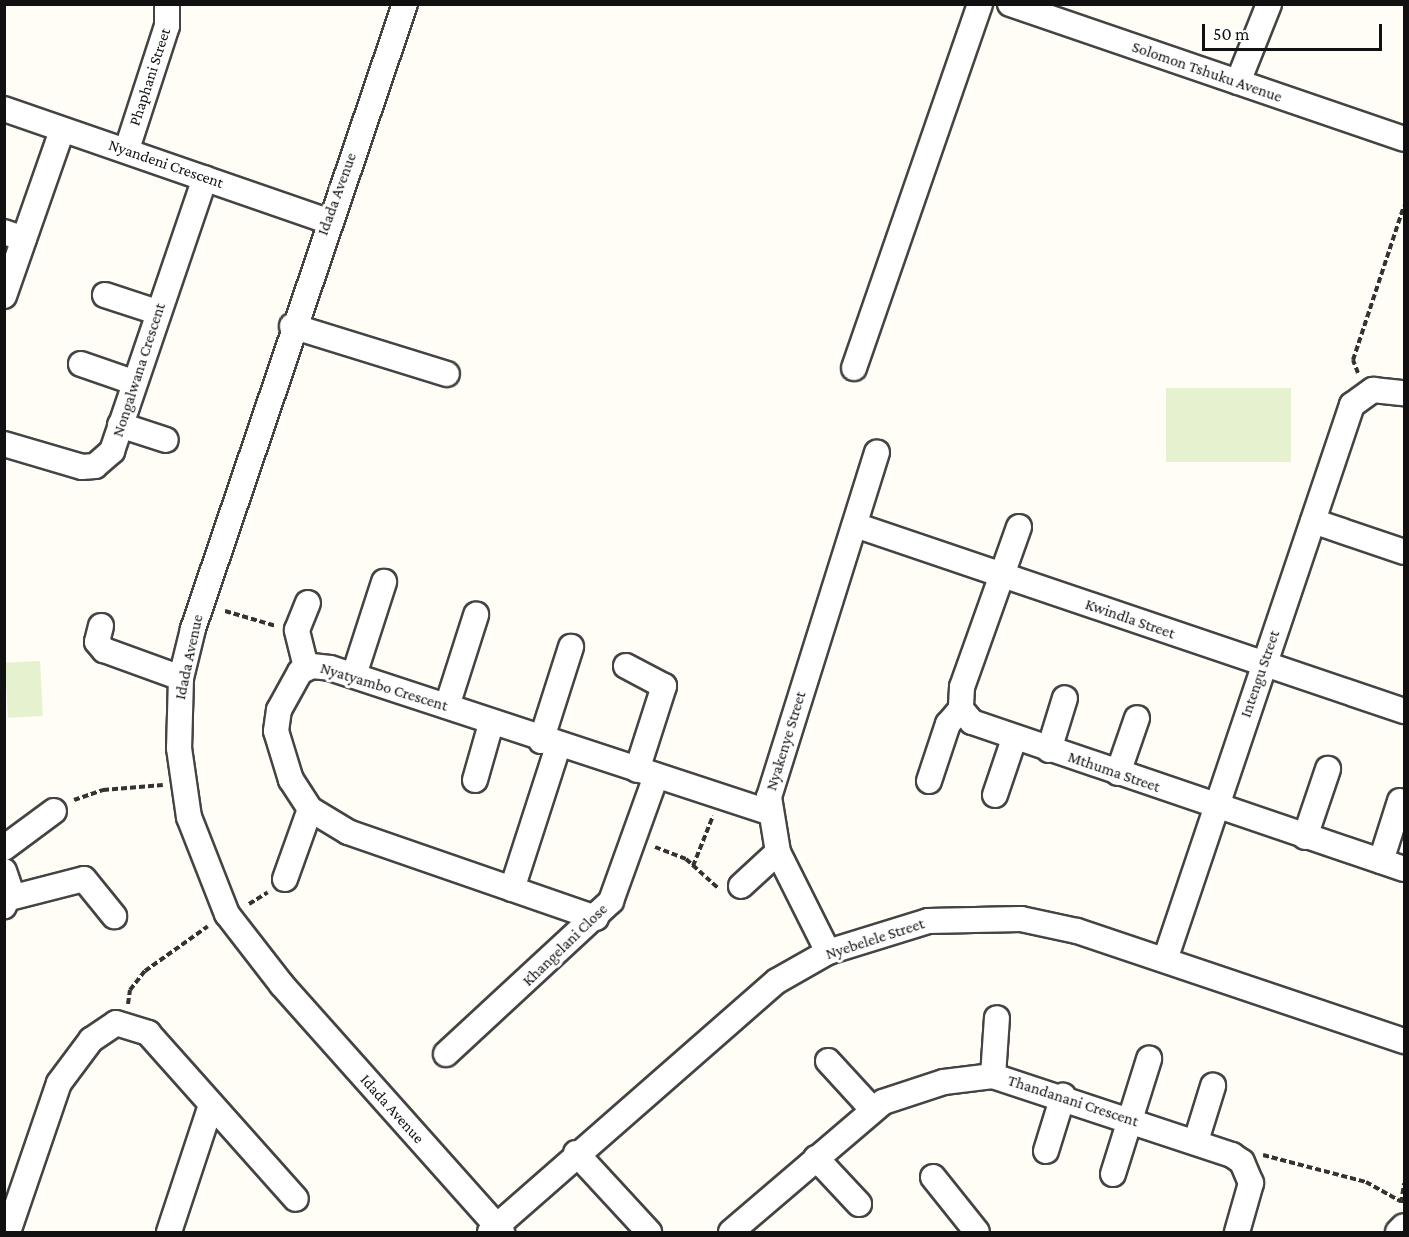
<!DOCTYPE html>
<style>
body{margin:0}
#map{position:relative;width:1409px;height:1237px;overflow:hidden;background:#fffdf5;font-family:"Crimson Pro",serif}
div>[style]{position:absolute}
.pitch>*{inset:0;background:#e6f2cf;transform-origin:0 0}
.path>*{height:4px;margin-top:-2px;transform-origin:0;background:repeating-linear-gradient(90deg,#333 0 6px,transparent 0 9px)}
.roads{filter:drop-shadow(2px 0 #444) drop-shadow(-2px 0 #444) drop-shadow(0 2px #444) drop-shadow(0 -2px #444)}
.minor>*{height:24px;margin:-12px;padding:0 12px;transform-origin:12px;border-radius:12px;background:#fff}
span{translate:-50% -50%;white-space:nowrap;text-align:center;line-height:1.15;-webkit-text-stroke:6px #fff;paint-order:stroke}
.street-label{font-size:16px;color:#111}
.frame{position:absolute;inset:0;border:6px solid #111;pointer-events:none}
.scale{position:absolute;left:1202px;top:24px;width:180px;height:27px;box-sizing:border-box;border:3px solid #111;border-top:0;padding-left:8px;font-size:18px;line-height:21px;white-space:nowrap;color:#111;-webkit-text-stroke:4px #fff;paint-order:stroke}
</style>
<div id="map">
<div class="pitch">
<div style="left:1166px;top:388px;width:125px;height:74px"></div>
<div style="left:40px;top:661px;width:55px;height:35px;rotate:87deg"></div>
</div>
<div class="path">
<div style="left:1358px;top:373px;width:14px;rotate:-111deg"></div>
<div style="left:1353px;top:360px;width:162px;rotate:-71.7deg"></div>
<div style="left:225px;top:611px;width:53px;rotate:16.4deg"></div>
<div style="left:74px;top:800px;width:31px;rotate:-19deg"></div>
<div style="left:103px;top:790px;width:60px;rotate:-4.8deg"></div>
<div style="left:655px;top:847px;width:33px;rotate:21deg"></div>
<div style="left:686px;top:859px;width:43px;rotate:42.2deg"></div>
<div style="left:693px;top:866px;width:54px;rotate:-68.2deg"></div>
<div style="left:249px;top:904px;width:22px;rotate:-32deg"></div>
<div style="left:128px;top:1004px;width:14px;rotate:-82deg"></div>
<div style="left:130px;top:990px;width:24px;rotate:-52deg"></div>
<div style="left:145px;top:971px;width:77px;rotate:-35.5deg"></div>
<div style="left:1263px;top:1155px;width:106px;rotate:14.7deg"></div>
<div style="left:1366px;top:1182px;width:39px;rotate:29deg"></div>
<div style="left:1401px;top:1203px;width:20px;rotate:-81deg"></div>
</div>
<div class="roads">
<div class="minor">
<div style="left:405px;top:4px;width:660px;rotate:108.74deg"></div>
<div style="left:193px;top:629px;width:50px;rotate:103.8deg"></div>
<div style="left:181px;top:678px;width:70px;rotate:91.6deg"></div>
<div style="left:179px;top:748px;width:70px;rotate:81.8deg"></div>
<div style="left:189px;top:817px;width:104px;rotate:68.6deg"></div>
<div style="left:227px;top:914px;width:90px;rotate:52.2deg"></div>
<div style="left:282px;top:985px;width:331px;rotate:48.3deg"></div>
<div style="left:1010px;top:4px;width:416px;rotate:18.9deg"></div>
<div style="left:1238px;top:82px;width:84px;rotate:-68.3deg"></div>
<div style="left:4px;top:109px;width:342px;rotate:19.1deg"></div>
<div style="left:127px;top:149px;width:129px;rotate:-72deg"></div>
<div style="left:167px;top:26px;width:22px;rotate:-90deg"></div>
<div style="left:4px;top:232px;width:21px;rotate:19deg"></div>
<div style="left:105px;top:295px;width:55px;rotate:18.1deg"></div>
<div style="left:4px;top:296px;width:176px;rotate:-70.7deg"></div>
<div style="left:292px;top:326px;width:162px;rotate:17.2deg"></div>
<div style="left:81px;top:364px;width:55px;rotate:19.1deg"></div>
<div style="left:854px;top:368px;width:385px;rotate:-70.9deg"></div>
<div style="left:120px;top:425px;width:48px;rotate:18.1deg"></div>
<div style="left:4px;top:444px;width:81px;rotate:16.4deg"></div>
<div style="left:82px;top:467px;width:13px;rotate:-4deg"></div>
<div style="left:95px;top:466px;width:23px;rotate:-41deg"></div>
<div style="left:112px;top:451px;width:288px;rotate:-71.2deg"></div>
<div style="left:1313px;top:521px;width:96px;rotate:18.8deg"></div>
<div style="left:855px;top:525px;width:580px;rotate:18.72deg"></div>
<div style="left:1019px;top:527px;width:170px;rotate:109.6deg"></div>
<div style="left:962px;top:687px;width:22px;rotate:93deg"></div>
<div style="left:961px;top:709px;width:17px;rotate:50deg"></div>
<div style="left:972px;top:722px;width:456px;rotate:18.8deg"></div>
<div style="left:101px;top:626px;width:16px;rotate:104deg"></div>
<div style="left:97px;top:642px;width:11px;rotate:49deg"></div>
<div style="left:104px;top:650px;width:82px;rotate:20deg"></div>
<div style="left:626px;top:666px;width:43px;rotate:27.8deg"></div>
<div style="left:664px;top:686px;width:88px;rotate:107.8deg"></div>
<div style="left:306px;top:667px;width:38px;rotate:-104deg"></div>
<div style="left:297px;top:630px;width:29px;rotate:-68deg"></div>
<div style="left:354px;top:675px;width:98px;rotate:-72.1deg"></div>
<div style="left:447px;top:706px;width:96px;rotate:-72.3deg"></div>
<div style="left:541px;top:741px;width:99px;rotate:-72.3deg"></div>
<div style="left:1049px;top:750px;width:54px;rotate:-72.9deg"></div>
<div style="left:1118px;top:773px;width:58px;rotate:-70.9deg"></div>
<div style="left:475px;top:780px;width:58px;rotate:-74.1deg"></div>
<div style="left:929px;top:781px;width:60px;rotate:-71.6deg"></div>
<div style="left:948px;top:724px;width:20px;rotate:-49deg"></div>
<div style="left:995px;top:795px;width:59px;rotate:-71.3deg"></div>
<div style="left:1305px;top:837px;width:72px;rotate:-71.3deg"></div>
<div style="left:4px;top:848px;width:62px;rotate:-36.5deg"></div>
<div style="left:1381px;top:861px;width:63px;rotate:-72.4deg"></div>
<div style="left:4px;top:871px;width:21px;rotate:71deg"></div>
<div style="left:11px;top:891px;width:17px;rotate:115deg"></div>
<div style="left:285px;top:879px;width:74px;rotate:-70.3deg"></div>
<div style="left:741px;top:886px;width:50px;rotate:-42.6deg"></div>
<div style="left:512px;top:889px;width:149px;rotate:-72.1deg"></div>
<div style="left:10px;top:898px;width:76px;rotate:-14.4deg"></div>
<div style="left:84px;top:879px;width:48px;rotate:51deg"></div>
<div style="left:596px;top:918px;width:262px;rotate:-160.9deg"></div>
<div style="left:348px;top:832px;width:44px;rotate:-148.8deg"></div>
<div style="left:310px;top:809px;width:35px;rotate:-123deg"></div>
<div style="left:291px;top:780px;width:51px;rotate:-107deg"></div>
<div style="left:276px;top:731px;width:21px;rotate:-82deg"></div>
<div style="left:279px;top:710px;width:43px;rotate:-61.1deg"></div>
<div style="left:300px;top:672px;width:13px;rotate:-27deg"></div>
<div style="left:312px;top:666px;width:18px;rotate:6deg"></div>
<div style="left:330px;top:668px;width:460px;rotate:18.2deg"></div>
<div style="left:828px;top:952px;width:112px;rotate:-116.6deg"></div>
<div style="left:778px;top:852px;width:56px;rotate:-99.3deg"></div>
<div style="left:769px;top:797px;width:361px;rotate:-72.6deg"></div>
<div style="left:1165px;top:960px;width:586px;rotate:-71.38deg"></div>
<div style="left:1352px;top:405px;width:26px;rotate:-36deg"></div>
<div style="left:1373px;top:390px;width:31px;rotate:6deg"></div>
<div style="left:446px;top:1054px;width:225px;rotate:-42.8deg"></div>
<div style="left:611px;top:901px;width:133px;rotate:-70.2deg"></div>
<div style="left:828px;top:1061px;width:65px;rotate:47.5deg"></div>
<div style="left:993px;top:1076px;width:58px;rotate:-86.1deg"></div>
<div style="left:1196px;top:1141px;width:58px;rotate:-72.8deg"></div>
<div style="left:1046px;top:1151px;width:58px;rotate:-72.8deg"></div>
<div style="left:576px;top:1153px;width:108px;rotate:47.3deg"></div>
<div style="left:816px;top:1158px;width:63px;rotate:46.9deg"></div>
<div style="left:1113px;top:1174px;width:121px;rotate:-72.6deg"></div>
<div style="left:933px;top:1177px;width:70px;rotate:51.3deg"></div>
<div style="left:8px;top:1232px;width:157px;rotate:-71.1deg"></div>
<div style="left:59px;top:1083px;width:54px;rotate:-53.3deg"></div>
<div style="left:91px;top:1040px;width:30px;rotate:-34deg"></div>
<div style="left:116px;top:1023px;width:34px;rotate:17deg"></div>
<div style="left:148px;top:1033px;width:222px;rotate:48.3deg"></div>
<div style="left:169px;top:1232px;width:134px;rotate:-71.7deg"></div>
<div style="left:490px;top:1232px;width:381px;rotate:-41.2deg"></div>
<div style="left:777px;top:981px;width:59px;rotate:-29.6deg"></div>
<div style="left:828px;top:952px;width:105px;rotate:-17.2deg"></div>
<div style="left:928px;top:921px;width:93px;rotate:-1.2deg"></div>
<div style="left:1021px;top:919px;width:57px;rotate:12.1deg"></div>
<div style="left:1077px;top:931px;width:345px;rotate:18.6deg"></div>
<div style="left:731px;top:1232px;width:200px;rotate:-40.5deg"></div>
<div style="left:883px;top:1102px;width:64px;rotate:-18.2deg"></div>
<div style="left:944px;top:1082px;width:49px;rotate:-7deg"></div>
<div style="left:993px;top:1076px;width:252px;rotate:18.3deg"></div>
<div style="left:1232px;top:1155px;width:12px;rotate:35deg"></div>
<div style="left:1242px;top:1162px;width:23px;rotate:67deg"></div>
<div style="left:1251px;top:1183px;width:51px;rotate:105.9deg"></div>
<div style="left:1398px;top:1232px;width:8px;rotate:-45deg"></div>
</div>
</div>
<div class="street-label">
<span style="left:1207px;top:72px;rotate:19deg">Solomon Tshuku Avenue</span>
<span style="left:150px;top:77px;rotate:-72deg">Phaphani Street</span>
<span style="left:166px;top:164px;rotate:19deg">Nyandeni Crescent</span>
<span style="left:337px;top:194px;rotate:-70deg">Idada Avenue</span>
<span style="left:139px;top:370px;rotate:-72deg">Nongalwana Crescent</span>
<span style="left:1130px;top:619px;rotate:19deg">Kwindla Street</span>
<span style="left:189px;top:657px;rotate:-78deg">Idada Avenue</span>
<span style="left:1260px;top:674px;rotate:-71deg">Intengu Street</span>
<span style="left:384px;top:687px;rotate:17deg">Nyatyambo Crescent</span>
<span style="left:786px;top:741px;rotate:-73deg">Nyakenye Street</span>
<span style="left:1114px;top:772px;rotate:19deg">Mthuma Street</span>
<span style="left:875px;top:939px;rotate:-18deg">Nyebelele Street</span>
<span style="left:565px;top:945px;rotate:-44deg">Khangelani Close</span>
<span style="left:1073px;top:1101px;rotate:18deg">Thandanani Crescent</span>
<span style="left:392px;top:1109px;rotate:48deg">Idada Avenue</span>
</div>
<div class="frame"></div>
<div class="scale">50 m</div>
</div>
